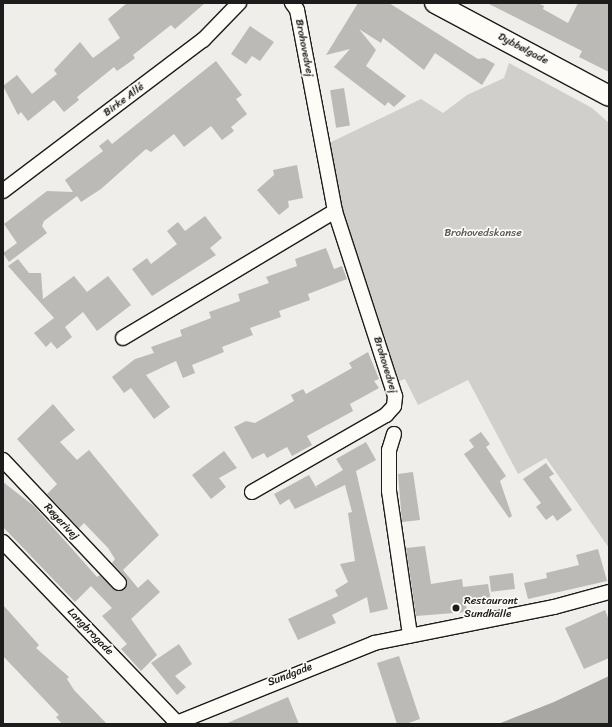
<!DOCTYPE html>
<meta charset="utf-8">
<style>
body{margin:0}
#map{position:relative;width:612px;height:727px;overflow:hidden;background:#f0eeea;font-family:Sriracha,sans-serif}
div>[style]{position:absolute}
.green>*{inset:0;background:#d0cfcc}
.water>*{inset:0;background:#a8a7a3}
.building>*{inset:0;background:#bbbab6;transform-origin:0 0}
.roads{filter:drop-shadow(1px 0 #1c1c1c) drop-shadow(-1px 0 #1c1c1c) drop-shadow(0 1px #1c1c1c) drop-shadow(0 -1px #1c1c1c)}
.street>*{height:14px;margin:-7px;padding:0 7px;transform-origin:7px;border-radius:7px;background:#fdfcf7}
.secondary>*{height:20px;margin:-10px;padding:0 10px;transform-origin:10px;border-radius:10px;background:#fdfcf7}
.dots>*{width:11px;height:11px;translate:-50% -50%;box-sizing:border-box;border:2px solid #fdfcf7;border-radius:50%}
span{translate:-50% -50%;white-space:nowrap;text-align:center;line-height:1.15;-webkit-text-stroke:3.5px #fdfcf7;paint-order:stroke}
.street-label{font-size:11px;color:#1c1c1c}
.park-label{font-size:11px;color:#5b5b5a}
.poi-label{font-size:11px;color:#1c1c1c}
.left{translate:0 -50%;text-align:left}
.frame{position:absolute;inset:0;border:4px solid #1c1c1c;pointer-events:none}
</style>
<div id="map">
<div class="green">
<div style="clip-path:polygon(509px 63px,592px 108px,609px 123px,609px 548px,546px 458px,518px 474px,468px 380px,418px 405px,405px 379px,399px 381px,341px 205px,329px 143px,421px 99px,443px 113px,467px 95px,504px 78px)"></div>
</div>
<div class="water">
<div style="clip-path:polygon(609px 676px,609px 724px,498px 724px,554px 702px)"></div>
</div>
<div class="building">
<div style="clip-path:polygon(127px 3px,205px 3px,175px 29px,171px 25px,133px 55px,135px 58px,130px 62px,117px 71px,114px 67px,77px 97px,79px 100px,64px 112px,54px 100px,28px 121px,21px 112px,18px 115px,3px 86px,17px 75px,32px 94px,57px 74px,54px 70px,80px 42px,93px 58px,120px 38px,108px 19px)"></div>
<div style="clip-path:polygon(358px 3px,389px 3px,478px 59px,484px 58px,495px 64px,482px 85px,435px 53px,424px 70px,383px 38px,381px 43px,359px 29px,376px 50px,366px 66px,406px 96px,394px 107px,388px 102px,385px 106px,334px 67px,350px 49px,326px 55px)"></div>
<div style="clip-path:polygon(487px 3px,538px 3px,544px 6px,543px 9px,568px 23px,578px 3px,609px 3px,609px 72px,579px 57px,582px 51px)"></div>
<div style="clip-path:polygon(250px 26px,274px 42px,260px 61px,252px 56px,246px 64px,231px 54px)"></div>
<div style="clip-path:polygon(216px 61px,242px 95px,236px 99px,247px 114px,231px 127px,234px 131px,222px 140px,211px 126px,184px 147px,174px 134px,151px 152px,146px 149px,101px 189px,81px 202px,77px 196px,44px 221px,42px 226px,47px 233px,9px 262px,3px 253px,17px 243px,4px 224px,47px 191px,73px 192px,65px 180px,103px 151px,99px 146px,108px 139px,112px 144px)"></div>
<div style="left:344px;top:88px;width:38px;height:14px;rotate:81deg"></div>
<div style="clip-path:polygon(297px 165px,303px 198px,288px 201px,289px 207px,279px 215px,257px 190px,274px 175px,273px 170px)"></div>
<div style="clip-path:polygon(205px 216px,222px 238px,210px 248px,216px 255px,152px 296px,132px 269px,147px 258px,151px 264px,177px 244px,167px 231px,178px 222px,185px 231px)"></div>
<div style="clip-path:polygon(326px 248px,334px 269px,342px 266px,347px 279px,308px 294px,310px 300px,279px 311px,281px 317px,250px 328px,253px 335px,222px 347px,224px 352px,192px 365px,195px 373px,183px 378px,176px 361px,146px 375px,170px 407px,154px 419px,131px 388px,124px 393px,112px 377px,135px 359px,154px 353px,151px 347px,182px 336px,180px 330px,211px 318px,209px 312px,240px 301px,238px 294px,269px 283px,266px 277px,297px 266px,295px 259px)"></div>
<div style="clip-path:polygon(18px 259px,29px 273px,41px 273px,43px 299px,74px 276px,87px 292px,108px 276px,131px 305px,97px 331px,83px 312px,65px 327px,72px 337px,57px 349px,51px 342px,46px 347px,34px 333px,54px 318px,8px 266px)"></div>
<div style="clip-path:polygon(368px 352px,379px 379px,374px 381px,379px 388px,350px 404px,353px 411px,307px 436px,312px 445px,292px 456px,287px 447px,267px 458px,264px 453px,252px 459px,234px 427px,246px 421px,255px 423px,294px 401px,291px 395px,303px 389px,306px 394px,352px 368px,349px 363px)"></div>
<div style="clip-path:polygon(53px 404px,75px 430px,60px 442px,77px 460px,89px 450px,159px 535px,123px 570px,138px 588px,148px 579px,160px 592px,131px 619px,157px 655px,141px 671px,121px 649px,127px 644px,102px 616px,112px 608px,91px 586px,75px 602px,3px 527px,3px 482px,34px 506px,97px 577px,100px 575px,117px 591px,127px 586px,125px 577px,112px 563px,115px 559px,108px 548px,84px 523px,79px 528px,47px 494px,57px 484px,17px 439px)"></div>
<div style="clip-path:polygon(481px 432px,490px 444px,486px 447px,506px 476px,500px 481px,512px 516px,509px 518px,464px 454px,474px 447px,469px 440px)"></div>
<div style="clip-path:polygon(366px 442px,376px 460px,356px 471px,388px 609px,370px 613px,367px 597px,332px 615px,336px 623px,298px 640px,288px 619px,338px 596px,335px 590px,348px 582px,340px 564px,355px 561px,348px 513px,352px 512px,345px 485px,295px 509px,289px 499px,280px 505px,274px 494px,309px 475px,317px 489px,316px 486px,343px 470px,336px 459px)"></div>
<div style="clip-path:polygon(224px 451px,237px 468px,219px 478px,226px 487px,211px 499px,192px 475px)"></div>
<div style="clip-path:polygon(546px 463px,554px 474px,549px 477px,572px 510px,557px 521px,553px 515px,546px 520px,536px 507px,541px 503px,523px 479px)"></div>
<div style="clip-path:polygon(413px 472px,420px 520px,402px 522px,398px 474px)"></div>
<div style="clip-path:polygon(425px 546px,431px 584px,462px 579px,463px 587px,488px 584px,491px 601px,466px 604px,467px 612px,416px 616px,406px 548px)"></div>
<div style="clip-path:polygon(598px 549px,607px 581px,528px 599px,524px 583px,547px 578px,546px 573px,579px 565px,576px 555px)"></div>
<div style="left:513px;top:573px;width:16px;height:24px;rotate:83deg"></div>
<div style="clip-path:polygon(3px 605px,39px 645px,36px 648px,69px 677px,67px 679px,74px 690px,107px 724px,62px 724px,56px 717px,59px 715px,3px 656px)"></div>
<div style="clip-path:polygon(605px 610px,609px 620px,609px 658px,584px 669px,565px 628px)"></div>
<div style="clip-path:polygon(179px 644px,192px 664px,175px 676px,186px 687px,177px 695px,151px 663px)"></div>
<div style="clip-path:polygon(399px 656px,420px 719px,406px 724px,397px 724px,377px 663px)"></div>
<div style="clip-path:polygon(288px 697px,299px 724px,225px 724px)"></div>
</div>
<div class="roads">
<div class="street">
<div style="left:3px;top:191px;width:251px;rotate:-37.1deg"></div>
<div style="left:203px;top:40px;width:52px;rotate:-45.8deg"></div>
<div style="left:123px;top:338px;width:247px;rotate:-30.9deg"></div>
<div style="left:394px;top:434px;width:17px;rotate:107deg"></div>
<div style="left:389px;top:450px;width:41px;rotate:90deg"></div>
<div style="left:389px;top:491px;width:146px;rotate:81.7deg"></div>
<div style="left:3px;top:460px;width:169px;rotate:46.7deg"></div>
<div style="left:252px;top:492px;width:155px;rotate:-29.9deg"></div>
<div style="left:386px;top:415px;width:12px;rotate:-48deg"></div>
<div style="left:394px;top:406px;width:10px;rotate:-84deg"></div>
<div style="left:395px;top:396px;width:194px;rotate:-108deg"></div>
<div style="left:335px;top:211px;width:205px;rotate:-100.7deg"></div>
<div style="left:297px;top:10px;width:9px;rotate:-126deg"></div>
<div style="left:3px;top:542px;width:251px;rotate:46.1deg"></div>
<div style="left:174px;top:724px;width:216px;rotate:-22deg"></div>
<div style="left:374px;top:643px;width:184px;rotate:-11.3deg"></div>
<div style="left:554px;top:607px;width:57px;rotate:-15.3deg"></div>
</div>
<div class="secondary">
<div style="left:435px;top:3px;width:197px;rotate:28.1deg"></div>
</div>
</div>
<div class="dots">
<div style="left:456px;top:608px;background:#1c1c1c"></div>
</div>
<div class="street-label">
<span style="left:304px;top:48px;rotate:79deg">Brohovedvej</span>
<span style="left:523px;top:49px;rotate:28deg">Dybbølgade</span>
<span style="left:124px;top:100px;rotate:-37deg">Birke Allé</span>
<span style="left:385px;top:365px;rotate:73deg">Brohovedvej</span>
<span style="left:61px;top:522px;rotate:47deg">Røgerivej</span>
<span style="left:90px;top:632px;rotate:46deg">Langbrogade</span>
<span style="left:290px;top:675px;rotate:-21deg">Sundgade</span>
</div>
<div class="park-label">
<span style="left:483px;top:233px">Brohovedskanse</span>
</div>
<div class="poi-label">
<span class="left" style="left:464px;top:608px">Restaurant<br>Sundhalle</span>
</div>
<div class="frame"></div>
</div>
